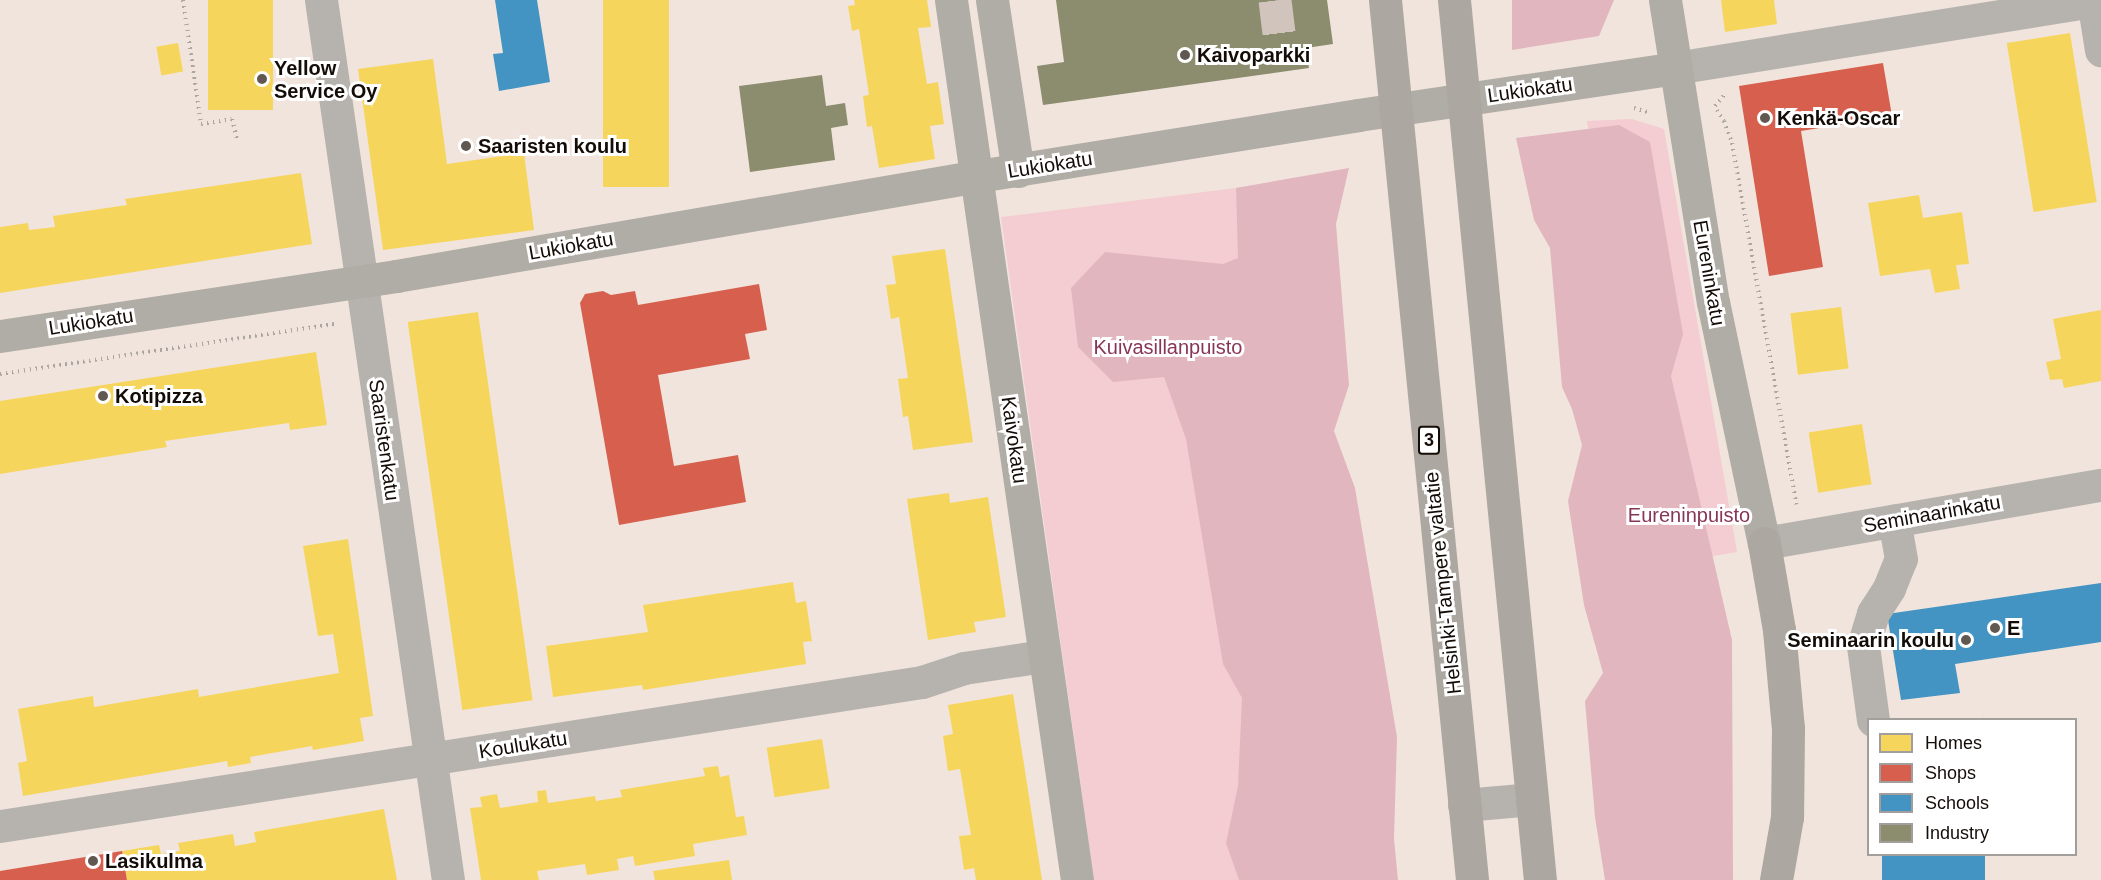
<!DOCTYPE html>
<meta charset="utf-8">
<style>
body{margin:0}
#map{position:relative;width:2101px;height:880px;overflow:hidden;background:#f1e4dc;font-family:Arial,sans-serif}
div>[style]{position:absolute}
.green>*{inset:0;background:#f4cdd3}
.forest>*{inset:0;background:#e2b6bf}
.homes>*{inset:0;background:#f6d55c;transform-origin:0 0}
.shops>*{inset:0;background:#d6604d}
.schools>*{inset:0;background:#4393c3;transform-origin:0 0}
.industry>*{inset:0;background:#8c8c6e}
.minor-tunnel>*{height:33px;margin-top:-16.5px;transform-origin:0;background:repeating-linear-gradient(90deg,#d0c4bc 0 33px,transparent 0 49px)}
.path>*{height:4px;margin-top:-2px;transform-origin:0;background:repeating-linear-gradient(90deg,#aba6a2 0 1.5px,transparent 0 6px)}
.minor>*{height:33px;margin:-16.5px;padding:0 16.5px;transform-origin:16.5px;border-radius:16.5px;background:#b6b3af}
.major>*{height:33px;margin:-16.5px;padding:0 16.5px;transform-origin:16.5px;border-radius:16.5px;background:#b0aca6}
.highway>*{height:33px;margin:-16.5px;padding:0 16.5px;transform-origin:16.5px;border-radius:16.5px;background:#aca7a0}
.dots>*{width:16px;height:16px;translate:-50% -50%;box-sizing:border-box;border:3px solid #fff;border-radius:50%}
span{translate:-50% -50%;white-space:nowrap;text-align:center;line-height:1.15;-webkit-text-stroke:6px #fff;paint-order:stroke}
.shield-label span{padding:2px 4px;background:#fff;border:2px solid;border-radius:4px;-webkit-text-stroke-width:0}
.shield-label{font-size:18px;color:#140c07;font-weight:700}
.poi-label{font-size:20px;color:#140c07;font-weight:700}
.left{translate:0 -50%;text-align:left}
.right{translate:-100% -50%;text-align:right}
.street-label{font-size:20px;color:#140c07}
.park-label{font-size:20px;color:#883655}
.legend{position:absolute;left:1867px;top:718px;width:210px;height:138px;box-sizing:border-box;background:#fff;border:2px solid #a19e9c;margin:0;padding:8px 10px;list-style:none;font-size:18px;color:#140c07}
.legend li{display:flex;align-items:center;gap:12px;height:30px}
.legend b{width:30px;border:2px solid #a19e9c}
</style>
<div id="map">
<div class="green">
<div style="clip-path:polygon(1632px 119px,1664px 129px,1737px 552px,1656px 566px,1587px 121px)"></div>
<div style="clip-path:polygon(1299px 177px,1376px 880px,1094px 880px,1001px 217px,1236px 188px)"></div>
</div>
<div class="forest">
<div style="clip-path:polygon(1512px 0,1614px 0,1599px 36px,1512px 50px)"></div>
<div style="clip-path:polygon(1619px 125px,1650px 142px,1683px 334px,1671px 376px,1732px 640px,1733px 880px,1605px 880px,1595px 817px,1585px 701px,1603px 673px,1584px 605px,1568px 501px,1582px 445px,1572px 409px,1562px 387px,1550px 248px,1534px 220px,1516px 138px)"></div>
<div style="clip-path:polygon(1349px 168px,1336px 224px,1349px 385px,1334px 431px,1355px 488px,1397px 737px,1394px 839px,1398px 880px,1239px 880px,1226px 843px,1238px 786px,1242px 698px,1223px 664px,1186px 439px,1164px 377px,1113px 382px,1078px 347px,1071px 288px,1105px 252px,1223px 264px,1238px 258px,1236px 188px)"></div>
</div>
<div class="homes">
<div style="left:208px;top:0;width:65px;height:110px"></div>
<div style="left:603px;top:0;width:66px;height:187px"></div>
<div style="clip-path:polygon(854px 0,927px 0,931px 27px,918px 28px,927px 84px,938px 82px,944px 124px,930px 126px,935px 159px,879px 168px,872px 126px,867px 127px,863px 96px,869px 95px,859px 29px,852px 31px,848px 6px,855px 5px)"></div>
<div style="clip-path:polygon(1721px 0,1774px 0,1777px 24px,1725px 32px)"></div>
<div style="left:2070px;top:33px;width:171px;height:64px;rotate:81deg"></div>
<div style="left:178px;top:43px;width:29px;height:22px;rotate:80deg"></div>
<div style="clip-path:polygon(433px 59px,447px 164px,524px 153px,534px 230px,383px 250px,358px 69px)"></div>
<div style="clip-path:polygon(301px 173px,312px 244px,0 293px,0 227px,28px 223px,29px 230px,55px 227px,53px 216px,127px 205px,125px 199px)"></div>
<div style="clip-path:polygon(1919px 195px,1923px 218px,1962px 212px,1969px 264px,1956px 265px,1960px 289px,1935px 293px,1930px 269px,1880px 276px,1868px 203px)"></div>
<div style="clip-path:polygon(945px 249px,973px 442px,913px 450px,908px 416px,903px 417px,898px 379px,908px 378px,899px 317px,891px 319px,886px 285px,896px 284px,892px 256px)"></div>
<div style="left:1841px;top:307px;width:62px;height:51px;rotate:83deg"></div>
<div style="clip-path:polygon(2101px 310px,2101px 381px,2064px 388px,2062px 379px,2050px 380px,2046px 362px,2061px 359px,2053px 319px)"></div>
<div style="left:478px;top:312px;width:392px;height:71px;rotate:82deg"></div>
<div style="clip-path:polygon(316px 352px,327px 425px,290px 430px,289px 423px,165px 441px,167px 447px,0 474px,0 401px)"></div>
<div style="left:1862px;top:424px;width:61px;height:54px;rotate:81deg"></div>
<div style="clip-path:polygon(949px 493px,950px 503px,988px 497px,1006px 617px,974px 622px,976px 632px,928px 640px,907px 499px)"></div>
<div style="clip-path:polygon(348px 539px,373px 716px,360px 718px,364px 741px,313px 750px,312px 746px,250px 757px,251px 763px,228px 767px,227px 761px,23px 796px,18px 763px,27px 761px,18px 709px,93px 696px,94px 707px,198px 689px,199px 697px,339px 673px,333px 634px,318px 636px,303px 546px)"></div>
<div style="clip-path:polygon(793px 582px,796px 603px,806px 601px,812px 641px,803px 642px,806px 664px,643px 690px,642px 685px,553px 697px,546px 646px,648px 632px,643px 605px)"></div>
<div style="clip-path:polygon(1013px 694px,1042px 880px,976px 880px,974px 868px,964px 870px,959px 836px,971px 835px,960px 769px,948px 771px,943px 736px,953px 734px,948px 705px)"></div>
<div style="left:822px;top:739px;width:50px;height:56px;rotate:81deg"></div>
<div style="clip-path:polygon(718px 766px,720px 777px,729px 775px,736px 817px,744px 816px,747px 835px,693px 844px,695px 856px,635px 866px,633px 856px,617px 859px,619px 870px,587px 875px,585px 864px,537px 871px,539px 880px,481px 880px,470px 808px,482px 807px,480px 797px,497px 794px,500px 808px,538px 802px,537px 791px,546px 790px,548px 803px,595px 796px,596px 801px,622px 797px,620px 790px,705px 776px,703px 768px)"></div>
<div style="clip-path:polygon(384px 809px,397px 880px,127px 880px,122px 851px,159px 845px,161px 854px,180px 851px,178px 843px,233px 834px,235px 846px,246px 844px,256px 842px,254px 832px)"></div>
<div style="clip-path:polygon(729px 860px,732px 880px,655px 880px,653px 871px)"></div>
</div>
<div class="shops">
<div style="clip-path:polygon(1883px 63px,1892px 116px,1801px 131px,1823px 267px,1769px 276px,1739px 86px)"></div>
<div style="clip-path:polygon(759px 284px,767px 330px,745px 334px,750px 359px,658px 375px,674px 466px,738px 455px,746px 502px,619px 525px,580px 303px,585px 294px,603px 291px,611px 295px,635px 291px,638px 305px)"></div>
<div style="clip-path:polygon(122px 851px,127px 880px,0 880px,0 871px)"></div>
</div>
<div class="schools">
<div style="clip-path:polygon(495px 0,537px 0,550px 82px,499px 91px,493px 54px,503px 53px)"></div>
<div style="clip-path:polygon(2101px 583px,2101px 642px,1955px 664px,1960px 693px,1901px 700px,1887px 614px)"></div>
<div style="left:1882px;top:854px;width:103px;height:26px"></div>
</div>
<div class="industry">
<div style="clip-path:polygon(1056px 0,1327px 0,1333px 44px,1306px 48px,1309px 68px,1043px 105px,1037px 66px,1064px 62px)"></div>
<div style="clip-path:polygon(822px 75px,826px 106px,845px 103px,848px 125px,831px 128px,835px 160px,750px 172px,739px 86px)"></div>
</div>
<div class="minor-tunnel">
<div style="left:1275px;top:0;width:38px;rotate:83deg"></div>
</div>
<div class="path">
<div style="left:183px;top:0;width:125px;rotate:81.7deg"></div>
<div style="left:201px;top:124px;width:31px;rotate:-9deg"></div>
<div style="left:232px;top:119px;width:21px;rotate:76deg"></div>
<div style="left:1715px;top:106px;width:17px;rotate:-50deg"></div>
<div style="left:1634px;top:108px;width:17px;rotate:17deg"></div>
<div style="left:1717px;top:110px;width:13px;rotate:58deg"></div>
<div style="left:1724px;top:121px;width:23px;rotate:70deg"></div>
<div style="left:1732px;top:143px;width:367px;rotate:79.9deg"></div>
<div style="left:0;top:374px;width:340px;rotate:-8.5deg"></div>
<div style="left:1983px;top:720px;width:5px;rotate:-11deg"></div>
</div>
<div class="minor">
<div style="left:321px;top:0;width:889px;rotate:81.79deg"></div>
<div style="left:2093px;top:0;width:51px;rotate:80.9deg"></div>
<div style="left:1675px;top:68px;width:431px;rotate:-9.1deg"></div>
<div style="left:1764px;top:543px;width:342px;rotate:-9.8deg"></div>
<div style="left:1873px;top:720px;width:75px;rotate:-97.7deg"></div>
<div style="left:1863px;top:646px;width:34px;rotate:-73deg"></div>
<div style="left:1873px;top:613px;width:30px;rotate:-57deg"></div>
<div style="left:1889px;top:588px;width:31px;rotate:-68deg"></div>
<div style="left:1901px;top:559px;width:39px;rotate:-100deg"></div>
<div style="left:1464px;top:805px;width:68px;rotate:-5deg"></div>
<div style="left:0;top:826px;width:933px;rotate:-8.88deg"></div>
<div style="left:922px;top:682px;width:44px;rotate:-18.4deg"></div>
<div style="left:964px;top:668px;width:80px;rotate:-8.6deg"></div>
</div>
<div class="major">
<div style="left:951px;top:0;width:889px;rotate:81.85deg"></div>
<div style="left:992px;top:0;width:173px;rotate:81.4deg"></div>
<div style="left:1665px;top:0;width:306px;rotate:81deg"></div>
<div style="left:1713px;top:302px;width:246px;rotate:78.1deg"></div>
<div style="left:0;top:336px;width:401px;rotate:-8.6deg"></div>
<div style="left:396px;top:276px;width:591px;rotate:-9.75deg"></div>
<div style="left:978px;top:176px;width:385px;rotate:-9.1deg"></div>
<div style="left:1358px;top:115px;width:320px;rotate:-8.4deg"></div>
</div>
<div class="highway">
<div style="left:1385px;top:0;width:884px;rotate:84.35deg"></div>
<div style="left:1454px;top:0;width:884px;rotate:84.42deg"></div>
<div style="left:1764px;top:543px;width:88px;rotate:80.2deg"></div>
<div style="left:1779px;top:630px;width:98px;rotate:84.8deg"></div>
<div style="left:1788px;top:728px;width:89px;rotate:90.6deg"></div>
<div style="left:1787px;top:817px;width:64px;rotate:99.9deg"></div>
</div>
<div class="dots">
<div style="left:1185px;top:55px;background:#615852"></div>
<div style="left:262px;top:79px;background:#615852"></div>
<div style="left:1765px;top:118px;background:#615852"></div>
<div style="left:466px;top:146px;background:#615852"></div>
<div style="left:103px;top:396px;background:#615852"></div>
<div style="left:1995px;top:628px;background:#615852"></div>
<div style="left:1966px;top:640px;background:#615852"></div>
<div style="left:93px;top:861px;background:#615852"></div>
</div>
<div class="shield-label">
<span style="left:1429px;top:440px">3</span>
</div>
<div class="poi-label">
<span class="left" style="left:1197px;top:55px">Kaivoparkki</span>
<span class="left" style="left:274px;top:80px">Yellow<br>Service Oy</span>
<span class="left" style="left:1777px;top:118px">Kenkä-Oscar</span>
<span class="left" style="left:478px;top:146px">Saaristen koulu</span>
<span class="left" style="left:115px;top:396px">Kotipizza</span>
<span class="left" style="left:2007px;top:628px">E</span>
<span class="right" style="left:1954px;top:640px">Seminaarin koulu</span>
<span class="left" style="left:105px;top:861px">Lasikulma</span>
</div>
<div class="street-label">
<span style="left:1530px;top:90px;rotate:-8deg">Lukiokatu</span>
<span style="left:1050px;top:165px;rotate:-9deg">Lukiokatu</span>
<span style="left:571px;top:246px;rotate:-10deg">Lukiokatu</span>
<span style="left:1709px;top:273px;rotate:80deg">Eureninkatu</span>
<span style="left:91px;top:322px;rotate:-9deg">Lukiokatu</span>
<span style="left:384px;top:440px;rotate:82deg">Saaristenkatu</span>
<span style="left:1014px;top:440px;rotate:82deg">Kaivokatu</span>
<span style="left:1932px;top:514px;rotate:-10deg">Seminaarinkatu</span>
<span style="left:1443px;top:583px;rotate:-96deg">Helsinki-Tampere valtatie</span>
<span style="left:523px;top:745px;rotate:-9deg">Koulukatu</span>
</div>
<div class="park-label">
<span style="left:1168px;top:347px">Kuivasillanpuisto</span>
<span style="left:1689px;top:515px">Eureninpuisto</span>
</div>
<ul class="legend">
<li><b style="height:16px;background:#f6d55c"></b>Homes</li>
<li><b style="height:16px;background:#d6604d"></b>Shops</li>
<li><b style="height:16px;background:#4393c3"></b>Schools</li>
<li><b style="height:16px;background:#8c8c6e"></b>Industry</li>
</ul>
</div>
